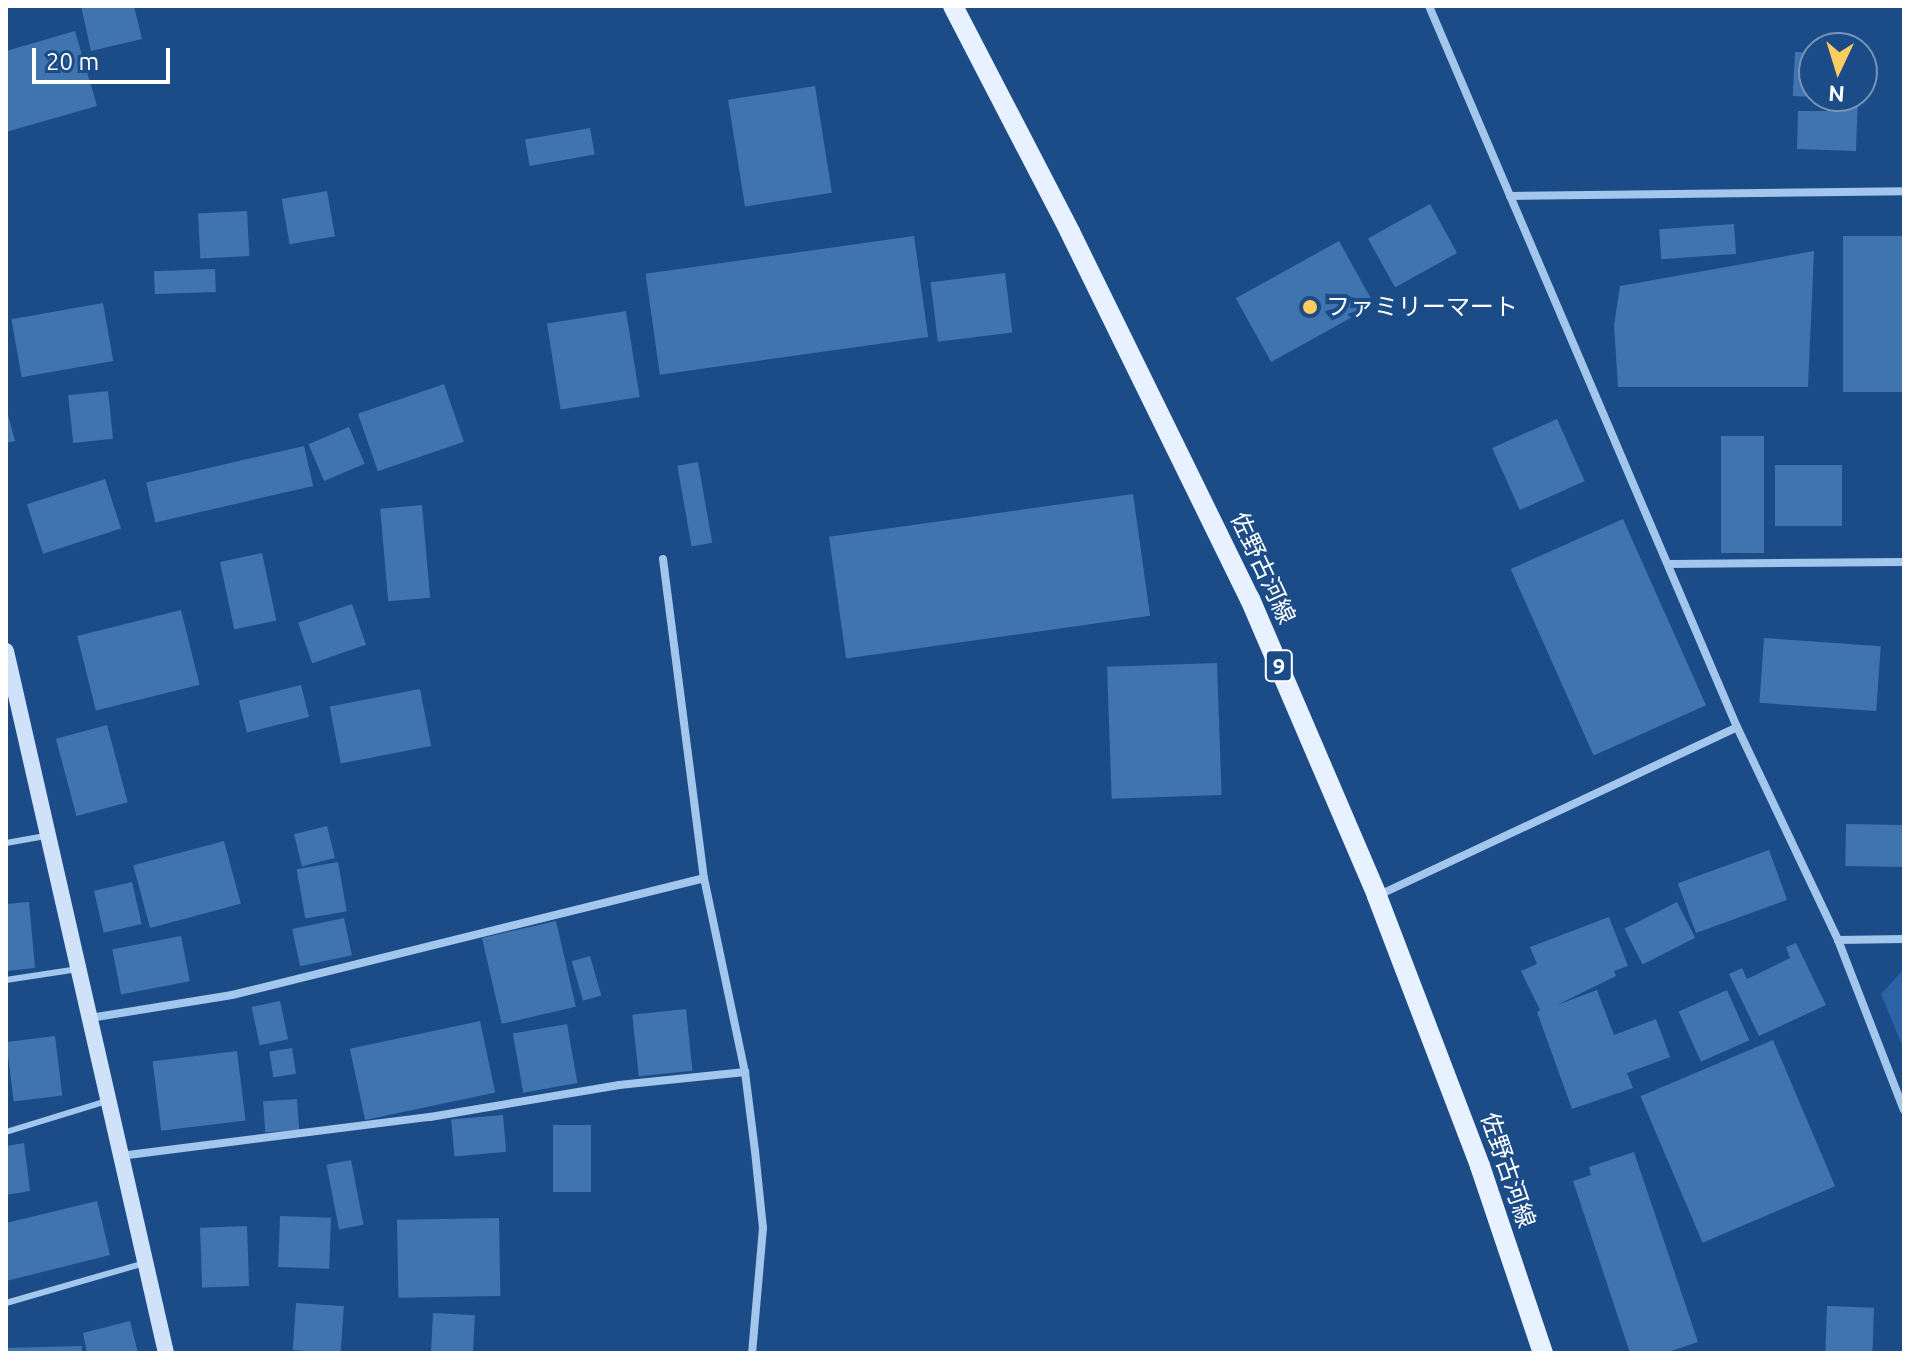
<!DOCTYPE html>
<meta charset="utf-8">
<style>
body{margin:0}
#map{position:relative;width:1910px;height:1359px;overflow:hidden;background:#1b4c87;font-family:Ubuntu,"Noto Sans JP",sans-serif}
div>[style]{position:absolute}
.green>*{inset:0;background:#2b64a4}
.building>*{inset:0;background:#3f74ae;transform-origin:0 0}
.lane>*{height:6px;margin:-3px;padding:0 3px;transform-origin:3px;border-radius:3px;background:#a3c6ec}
.street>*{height:8px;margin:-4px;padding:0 4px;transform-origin:4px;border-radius:4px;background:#a3c6ec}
.secondary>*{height:16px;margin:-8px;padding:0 8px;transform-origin:8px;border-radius:8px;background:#cfe2f9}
.primary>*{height:20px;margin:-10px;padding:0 10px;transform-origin:10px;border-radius:10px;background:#e8f1ff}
.dots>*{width:22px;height:22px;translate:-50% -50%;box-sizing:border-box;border:4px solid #1b4c87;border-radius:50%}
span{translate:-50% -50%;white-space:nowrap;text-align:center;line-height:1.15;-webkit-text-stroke:8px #1b4c87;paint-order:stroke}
.shield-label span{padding:2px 6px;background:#1b4c87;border:2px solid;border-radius:6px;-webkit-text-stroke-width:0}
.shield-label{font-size:22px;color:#fff;font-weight:700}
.poi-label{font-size:24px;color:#fff}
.left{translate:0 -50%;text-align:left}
.street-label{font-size:24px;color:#fff}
.frame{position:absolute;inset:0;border:8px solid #fff;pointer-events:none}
.north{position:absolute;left:1798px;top:32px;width:80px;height:80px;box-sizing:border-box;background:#1b4c87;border:2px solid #7694b7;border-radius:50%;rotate:184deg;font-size:22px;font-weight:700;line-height:32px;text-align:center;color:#fff}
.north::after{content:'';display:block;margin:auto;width:28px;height:36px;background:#fecc5f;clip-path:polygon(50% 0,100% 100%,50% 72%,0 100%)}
.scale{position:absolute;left:32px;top:48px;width:138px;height:36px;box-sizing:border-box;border:4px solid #fff;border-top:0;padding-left:10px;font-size:24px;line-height:28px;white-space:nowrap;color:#fff;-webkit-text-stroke:6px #1b4c87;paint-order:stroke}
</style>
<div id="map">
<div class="green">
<div style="clip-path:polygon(1904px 969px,1904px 1050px,1881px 994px)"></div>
</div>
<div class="building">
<div style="clip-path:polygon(81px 6px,134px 6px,142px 39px,91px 51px)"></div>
<div style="clip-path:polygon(75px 31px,97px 106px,6px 132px,6px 51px)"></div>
<div style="left:1795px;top:52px;width:19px;height:44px;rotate:3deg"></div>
<div style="left:815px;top:86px;width:108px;height:88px;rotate:81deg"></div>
<div style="clip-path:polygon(1833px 96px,1858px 96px,1856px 151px,1797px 149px,1798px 111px,1833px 111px)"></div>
<div style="left:590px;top:128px;width:27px;height:66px;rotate:80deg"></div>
<div style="left:327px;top:191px;width:46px;height:46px;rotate:80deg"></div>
<div style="left:1430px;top:204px;width:56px;height:71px;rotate:61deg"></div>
<div style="left:247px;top:211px;width:45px;height:49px;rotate:87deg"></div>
<div style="left:1734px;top:224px;width:30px;height:75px;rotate:86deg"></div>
<div style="left:914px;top:236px;width:102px;height:271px;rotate:82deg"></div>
<div style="left:1904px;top:236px;width:156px;height:61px;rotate:90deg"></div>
<div style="left:1339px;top:241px;width:73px;height:118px;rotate:61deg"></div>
<div style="clip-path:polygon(1814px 251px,1808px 387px,1618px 387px,1614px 325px,1620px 286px)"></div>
<div style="left:215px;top:269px;width:23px;height:61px;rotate:88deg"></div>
<div style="left:1005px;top:273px;width:60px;height:75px;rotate:83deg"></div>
<div style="left:103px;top:303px;width:59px;height:93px;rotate:80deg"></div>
<div style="left:626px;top:311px;width:87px;height:80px;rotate:81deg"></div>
<div style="left:444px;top:384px;width:61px;height:91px;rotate:71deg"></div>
<div style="left:108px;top:391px;width:48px;height:40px;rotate:84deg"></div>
<div style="clip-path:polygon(7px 411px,15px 441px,6px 443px,6px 412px)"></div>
<div style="left:1557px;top:419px;width:68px;height:71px;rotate:66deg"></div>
<div style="left:349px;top:427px;width:40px;height:44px;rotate:67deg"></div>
<div style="left:1721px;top:436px;width:43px;height:117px"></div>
<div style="left:304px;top:446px;width:41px;height:162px;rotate:77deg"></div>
<div style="left:698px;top:462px;width:82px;height:21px;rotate:80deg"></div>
<div style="left:1775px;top:465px;width:67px;height:61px"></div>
<div style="left:105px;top:479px;width:52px;height:82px;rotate:72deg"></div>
<div style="left:1133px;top:494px;width:123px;height:307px;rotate:82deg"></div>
<div style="left:422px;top:505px;width:93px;height:42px;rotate:85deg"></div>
<div style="left:1623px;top:519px;width:204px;height:123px;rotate:66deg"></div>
<div style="left:262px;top:553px;width:69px;height:43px;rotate:78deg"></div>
<div style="left:352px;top:604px;width:43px;height:57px;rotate:71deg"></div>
<div style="left:181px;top:610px;width:77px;height:107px;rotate:76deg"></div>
<div style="left:1764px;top:638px;width:117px;height:65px;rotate:4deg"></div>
<div style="left:1217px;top:663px;width:132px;height:110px;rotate:88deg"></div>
<div style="left:301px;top:685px;width:33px;height:64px;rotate:76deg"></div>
<div style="left:420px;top:689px;width:58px;height:92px;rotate:79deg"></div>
<div style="left:107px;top:725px;width:80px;height:53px;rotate:75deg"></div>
<div style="left:1846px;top:824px;width:58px;height:42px;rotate:1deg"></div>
<div style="left:327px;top:826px;width:33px;height:34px;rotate:76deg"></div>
<div style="left:224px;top:841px;width:65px;height:94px;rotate:75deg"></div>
<div style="left:1769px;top:850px;width:53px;height:97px;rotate:70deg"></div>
<div style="left:338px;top:862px;width:50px;height:42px;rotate:80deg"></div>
<div style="left:132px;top:882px;width:43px;height:39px;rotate:77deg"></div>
<div style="clip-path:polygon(29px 902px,35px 968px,6px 971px,6px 904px)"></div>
<div style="left:1677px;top:902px;width:40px;height:59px;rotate:63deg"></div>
<div style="clip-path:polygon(1609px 917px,1628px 966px,1614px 971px,1616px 976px,1557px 1005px,1597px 990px,1614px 1035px,1656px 1019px,1670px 1057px,1627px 1073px,1633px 1088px,1572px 1109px,1537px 1012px,1540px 1010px,1521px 971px,1537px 964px,1530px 947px)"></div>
<div style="left:344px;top:918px;width:38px;height:53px;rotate:78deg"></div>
<div style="left:556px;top:921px;width:88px;height:76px;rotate:77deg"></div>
<div style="left:181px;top:936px;width:46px;height:70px;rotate:79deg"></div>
<div style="clip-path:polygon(1796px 943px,1826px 1005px,1759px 1036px,1729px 974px,1742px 968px,1747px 979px,1790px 958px,1786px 947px)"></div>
<div style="left:590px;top:956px;width:41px;height:19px;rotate:74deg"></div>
<div style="left:1727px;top:990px;width:55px;height:53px;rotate:66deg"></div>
<div style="left:280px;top:1001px;width:39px;height:29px;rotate:78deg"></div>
<div style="left:686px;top:1009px;width:62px;height:54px;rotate:84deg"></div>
<div style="left:480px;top:1021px;width:73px;height:133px;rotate:78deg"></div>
<div style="left:567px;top:1024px;width:60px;height:55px;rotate:80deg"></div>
<div style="left:55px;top:1036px;width:60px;height:49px;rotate:83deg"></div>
<div style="left:1773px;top:1040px;width:159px;height:144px;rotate:67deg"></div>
<div style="left:292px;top:1048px;width:26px;height:23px;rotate:81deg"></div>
<div style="left:237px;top:1051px;width:70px;height:85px;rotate:83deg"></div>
<div style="left:297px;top:1099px;width:31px;height:34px;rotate:86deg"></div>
<div style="left:503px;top:1115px;width:37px;height:52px;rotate:85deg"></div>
<div style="left:553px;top:1125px;width:38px;height:67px"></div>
<div style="clip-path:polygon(24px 1143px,30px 1191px,6px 1195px,6px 1146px)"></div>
<div style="clip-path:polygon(1634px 1152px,1698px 1342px,1665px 1353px,1630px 1353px,1573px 1181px,1591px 1175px,1589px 1167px)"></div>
<div style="left:351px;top:1160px;width:66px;height:25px;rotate:79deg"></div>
<div style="clip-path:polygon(97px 1201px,110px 1255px,6px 1281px,6px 1223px)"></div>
<div style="left:280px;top:1216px;width:51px;height:51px;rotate:2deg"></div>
<div style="left:499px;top:1218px;width:78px;height:102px;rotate:89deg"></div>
<div style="left:247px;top:1226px;width:60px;height:47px;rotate:88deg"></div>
<div style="left:296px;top:1303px;width:48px;height:47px;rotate:4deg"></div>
<div style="left:1827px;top:1306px;width:47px;height:47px;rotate:2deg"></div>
<div style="left:433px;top:1313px;width:42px;height:40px;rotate:3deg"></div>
<div style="clip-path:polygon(130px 1321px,138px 1353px,87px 1353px,83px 1333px)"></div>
<div style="clip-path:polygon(82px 1346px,82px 1353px,6px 1353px,6px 1348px)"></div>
</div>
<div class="lane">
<div style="left:6px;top:843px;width:40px;rotate:-10deg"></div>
<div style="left:6px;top:980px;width:73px;rotate:-8.7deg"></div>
<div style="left:6px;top:1132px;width:106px;rotate:-17.1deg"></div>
<div style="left:6px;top:1303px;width:145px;rotate:-16.1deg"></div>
</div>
<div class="street">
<div style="left:1429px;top:6px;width:784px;rotate:66.87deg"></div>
<div style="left:1737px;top:727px;width:236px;rotate:64.6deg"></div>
<div style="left:1838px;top:940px;width:182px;rotate:68.8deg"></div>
<div style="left:1510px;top:196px;width:394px;rotate:-0.7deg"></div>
<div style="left:663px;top:559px;width:322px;rotate:82.7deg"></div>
<div style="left:704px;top:878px;width:198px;rotate:78.1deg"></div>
<div style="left:745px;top:1072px;width:80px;rotate:82.8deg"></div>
<div style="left:755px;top:1151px;width:77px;rotate:84.1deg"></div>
<div style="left:763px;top:1228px;width:125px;rotate:95deg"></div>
<div style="left:1669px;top:564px;width:235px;rotate:-0.5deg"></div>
<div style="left:1379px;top:895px;width:395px;rotate:-25.1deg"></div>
<div style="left:1838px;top:940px;width:66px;rotate:-0.9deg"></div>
<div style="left:90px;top:1018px;width:144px;rotate:-9.2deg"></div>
<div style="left:232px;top:995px;width:486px;rotate:-13.9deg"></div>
<div style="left:120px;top:1156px;width:312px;rotate:-7.2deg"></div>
<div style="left:430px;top:1117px;width:192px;rotate:-9.6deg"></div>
<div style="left:619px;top:1085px;width:127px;rotate:-5.9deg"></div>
</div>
<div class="secondary">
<div style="left:6px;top:651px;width:720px;rotate:77.16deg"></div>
</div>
<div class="primary">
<div style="left:953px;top:6px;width:254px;rotate:62.6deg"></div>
<div style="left:1070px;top:232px;width:409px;rotate:63.9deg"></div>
<div style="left:1250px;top:599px;width:323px;rotate:66.8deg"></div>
<div style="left:1377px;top:896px;width:289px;rotate:69.1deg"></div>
<div style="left:1480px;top:1166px;width:197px;rotate:71.4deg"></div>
</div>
<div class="dots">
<div style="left:1310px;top:307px;background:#fecc5f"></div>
</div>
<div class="shield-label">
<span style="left:1279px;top:666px">9</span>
</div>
<div class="poi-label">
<span class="left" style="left:1326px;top:307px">ファミリーマート</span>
</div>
<div class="street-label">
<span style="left:1263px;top:568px;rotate:65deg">佐野古河線</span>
<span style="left:1508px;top:1170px;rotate:71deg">佐野古河線</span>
</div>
<div class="frame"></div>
<div class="north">N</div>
<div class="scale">20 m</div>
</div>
